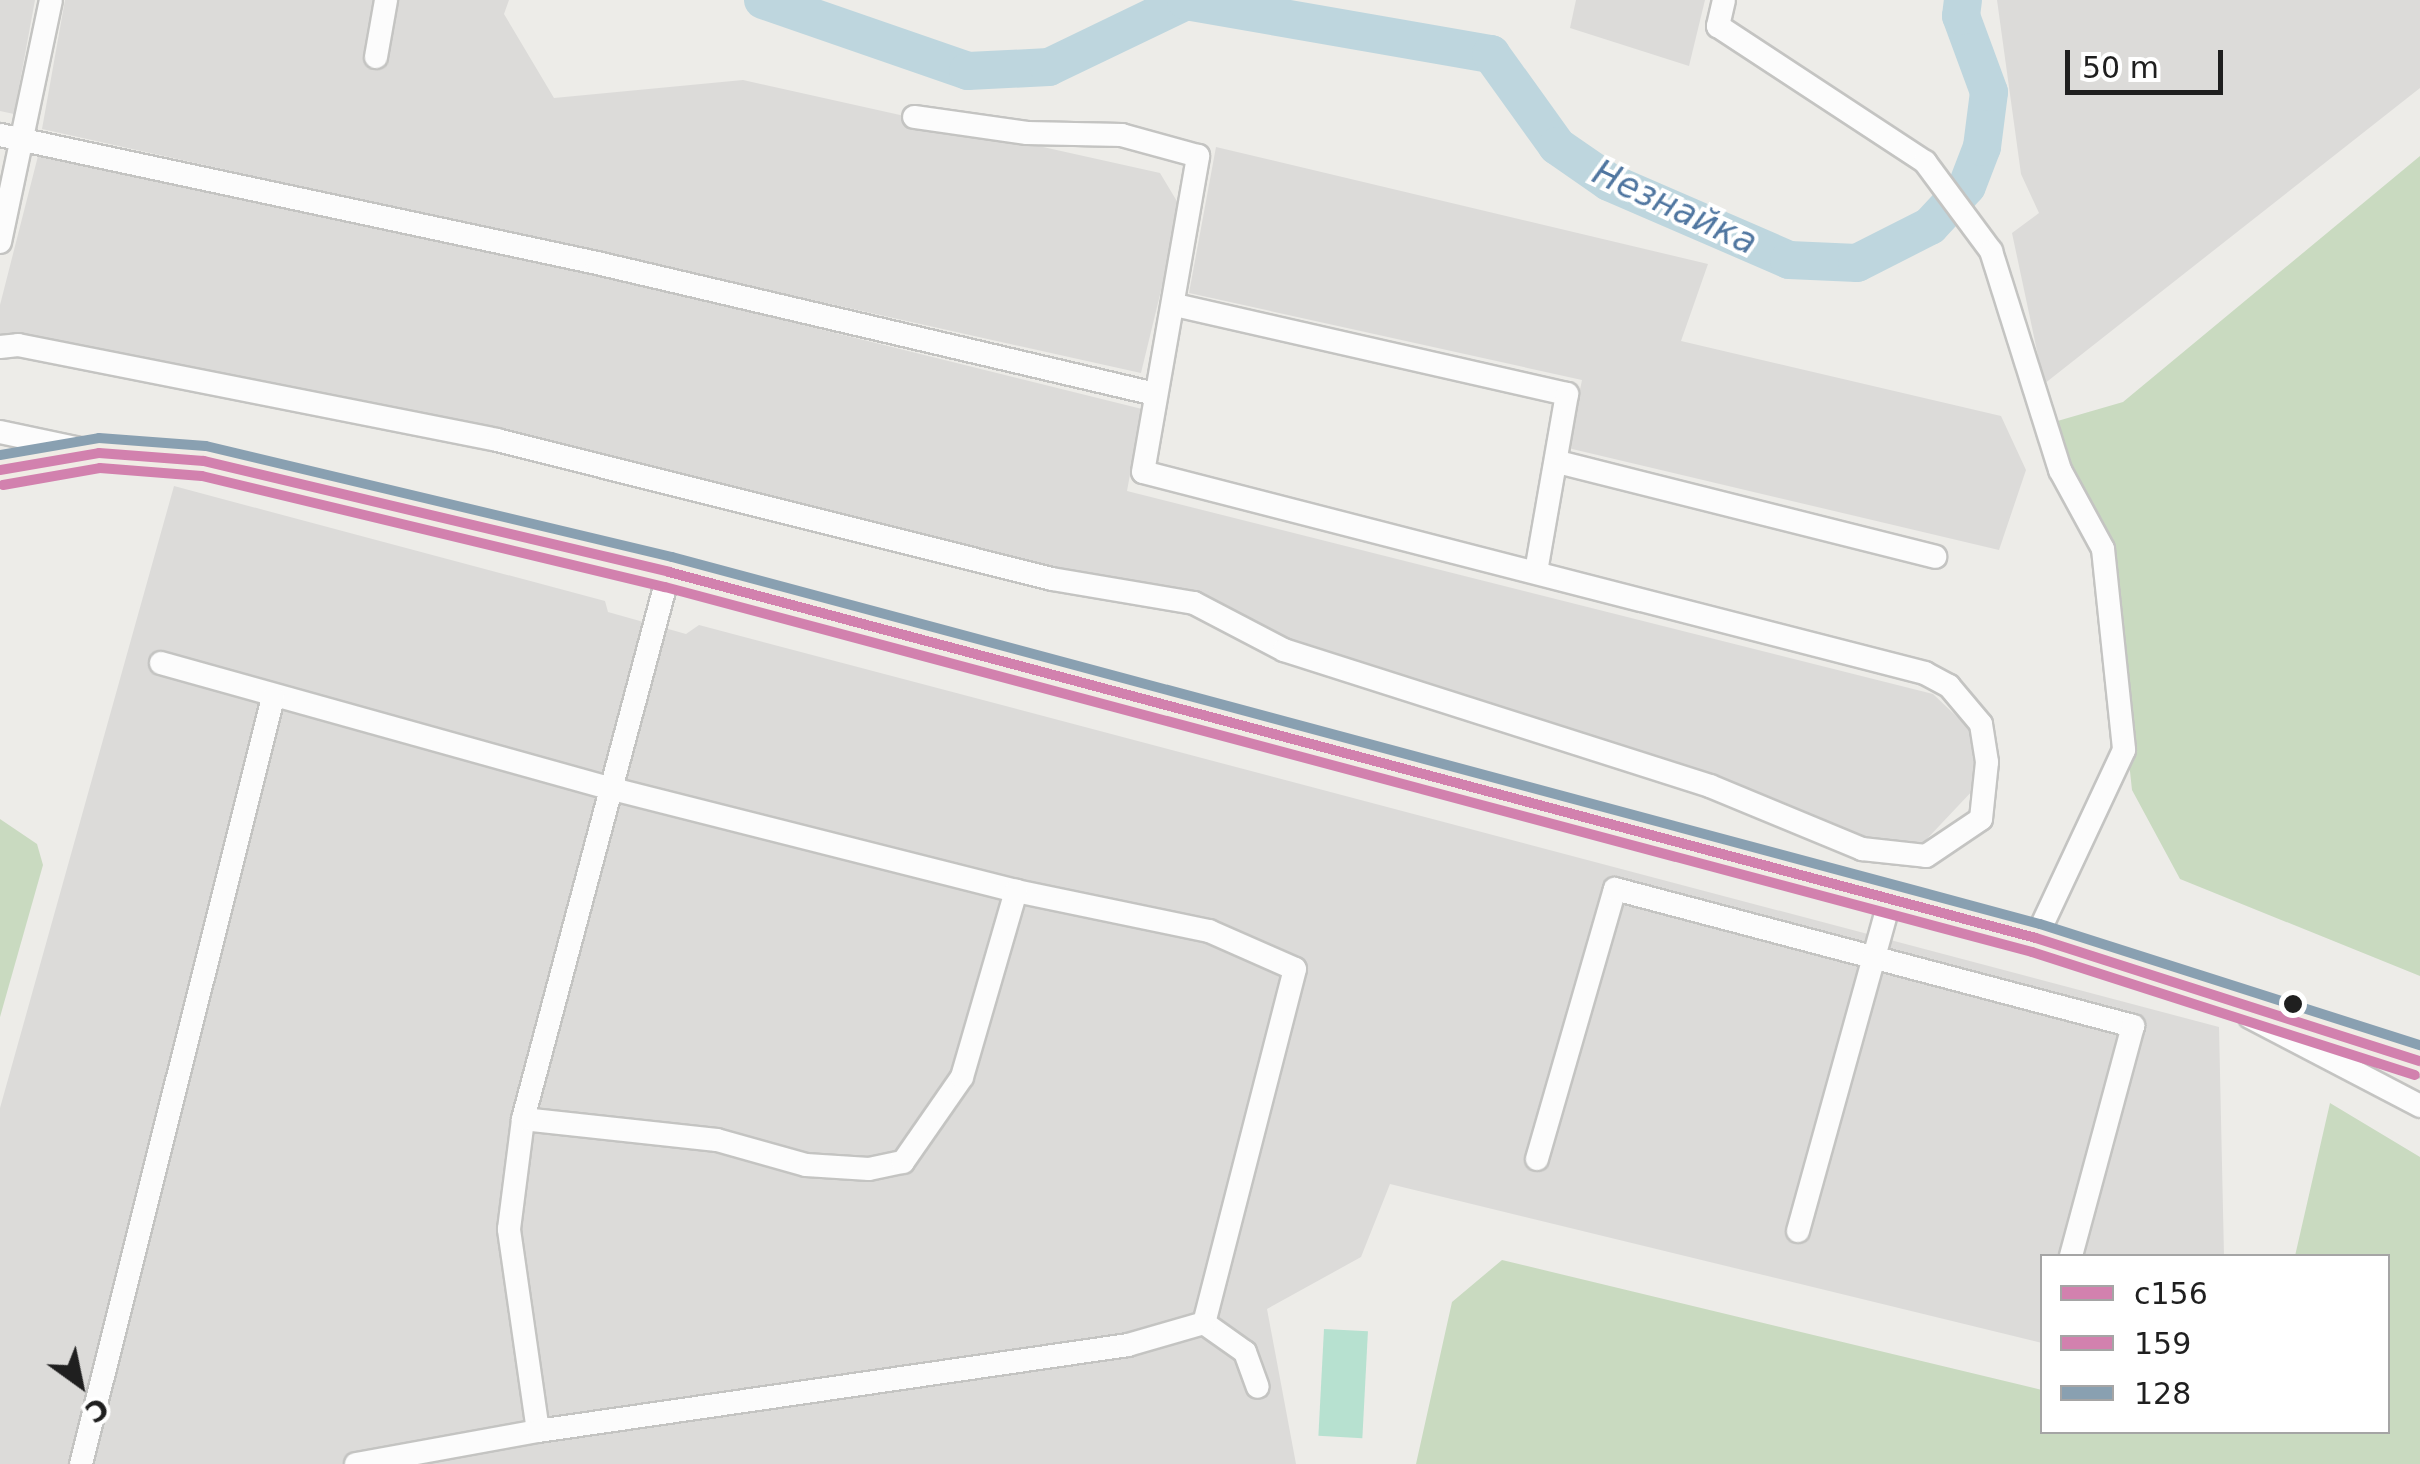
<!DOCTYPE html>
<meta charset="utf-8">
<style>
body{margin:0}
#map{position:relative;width:2420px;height:1464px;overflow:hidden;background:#edece8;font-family:"DejaVu Sans",sans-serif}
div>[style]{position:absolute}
.residential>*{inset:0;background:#dcdbd9}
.forest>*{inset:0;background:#c9dac0}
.pitch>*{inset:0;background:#b7e1d0;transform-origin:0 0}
.river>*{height:38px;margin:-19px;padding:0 19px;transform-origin:19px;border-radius:19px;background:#bed6de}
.roads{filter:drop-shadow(2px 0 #c4c4c2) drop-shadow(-2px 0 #c4c4c2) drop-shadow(0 2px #c4c4c2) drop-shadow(0 -2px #c4c4c2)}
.minor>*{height:22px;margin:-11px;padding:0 11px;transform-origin:11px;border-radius:11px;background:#fcfcfc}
.major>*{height:30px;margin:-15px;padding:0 15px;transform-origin:15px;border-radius:15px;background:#f0ece5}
.bus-1>*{height:10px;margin:-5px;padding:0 5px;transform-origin:5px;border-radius:5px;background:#d281ae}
.bus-2>*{height:10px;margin:-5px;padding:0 5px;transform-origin:5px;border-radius:5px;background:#d281ae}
.bus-3>*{height:10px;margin:-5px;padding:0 5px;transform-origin:5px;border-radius:5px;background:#89a0b1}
.dots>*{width:28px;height:28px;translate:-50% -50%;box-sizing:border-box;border:5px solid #fff;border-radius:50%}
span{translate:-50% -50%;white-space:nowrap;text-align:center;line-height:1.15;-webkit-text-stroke:8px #fff;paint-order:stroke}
.water-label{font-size:35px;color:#5076a0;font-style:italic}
.legend{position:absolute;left:2040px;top:1254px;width:350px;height:180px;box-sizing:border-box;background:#fff;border:2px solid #a5a5a5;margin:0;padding:12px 18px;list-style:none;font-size:30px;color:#1f1f1f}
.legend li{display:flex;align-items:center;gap:20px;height:50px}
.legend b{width:50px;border:2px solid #a5a5a5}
.north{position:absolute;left:30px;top:1334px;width:100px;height:100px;-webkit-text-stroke:8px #fff;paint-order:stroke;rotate:147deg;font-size:28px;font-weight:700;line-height:40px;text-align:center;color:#1f1f1f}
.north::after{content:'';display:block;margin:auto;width:35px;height:45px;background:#1f1f1f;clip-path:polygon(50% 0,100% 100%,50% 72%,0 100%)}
.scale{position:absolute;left:2065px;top:50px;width:158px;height:45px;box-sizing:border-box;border:5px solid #1f1f1f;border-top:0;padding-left:12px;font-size:30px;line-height:35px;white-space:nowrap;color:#1f1f1f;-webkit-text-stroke:8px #fff;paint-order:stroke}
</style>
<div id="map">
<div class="residential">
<div style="clip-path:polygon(0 0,35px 0,14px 114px,0 111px)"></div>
<div style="clip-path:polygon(65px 0,509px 0,504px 14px,554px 98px,743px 80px,1160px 173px,1181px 208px,1141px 373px,42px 129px)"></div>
<div style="clip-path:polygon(1576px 0,1705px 0,1689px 66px,1570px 28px)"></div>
<div style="clip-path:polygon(1997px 0,2420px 0,2420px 88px,2044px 384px,2012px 233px,2039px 213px,2021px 174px)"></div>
<div style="clip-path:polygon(1216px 147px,1708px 264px,1681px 341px,2001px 416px,2026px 470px,1999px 550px,1568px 448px,1582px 380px,1189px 293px)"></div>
<div style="clip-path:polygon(38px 156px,597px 274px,1142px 409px,1127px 491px,1933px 694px,1971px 730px,1975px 788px,1924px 842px,1881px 847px,1323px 664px,1187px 593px,1032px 567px,0 338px,0 305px)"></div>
<div style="clip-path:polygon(174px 486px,605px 601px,608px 612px,686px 634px,699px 625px,2219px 1027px,2224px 1256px,2042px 1256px,2042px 1343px,1390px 1184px,1361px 1257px,1267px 1309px,1296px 1464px,0 1464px,0 1108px)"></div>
</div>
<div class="forest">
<div style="clip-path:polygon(2420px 156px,2420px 976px,2180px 879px,2132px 790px,2109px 576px,2054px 422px,2123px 402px)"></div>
<div style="clip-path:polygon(0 819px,37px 844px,43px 865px,0 1017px)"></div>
<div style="clip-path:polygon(2330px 1103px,2420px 1157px,2420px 1464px,1416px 1464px,1452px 1302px,1502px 1260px,2042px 1390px,2042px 1432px,2388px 1432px,2388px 1256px,2295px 1256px)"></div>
</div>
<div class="pitch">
<div style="left:1324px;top:1329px;width:44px;height:107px;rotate:3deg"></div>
</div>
<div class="river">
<div style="left:763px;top:0;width:217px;rotate:19.1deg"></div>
<div style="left:968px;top:71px;width:81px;rotate:-2.8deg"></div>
<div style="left:1049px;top:67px;width:152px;rotate:-25.7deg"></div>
<div style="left:1186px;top:1px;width:310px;rotate:9.9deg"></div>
<div style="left:1491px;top:54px;width:113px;rotate:54.3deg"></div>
<div style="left:1557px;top:146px;width:63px;rotate:34.7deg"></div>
<div style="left:1609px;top:182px;width:196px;rotate:23.4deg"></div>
<div style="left:1789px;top:260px;width:68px;rotate:2.5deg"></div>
<div style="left:1857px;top:263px;width:82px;rotate:-26.9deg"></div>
<div style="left:1930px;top:226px;width:54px;rotate:-47.2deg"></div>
<div style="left:1967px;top:186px;width:42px;rotate:-69deg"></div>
<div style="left:1982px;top:147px;width:55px;rotate:-82.7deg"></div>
<div style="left:1989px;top:92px;width:81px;rotate:-110.2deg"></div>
<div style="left:1961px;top:16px;width:16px;rotate:-83deg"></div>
</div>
<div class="roads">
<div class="minor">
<div style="left:1724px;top:0;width:27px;rotate:103deg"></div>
<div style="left:1718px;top:26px;width:248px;rotate:33.3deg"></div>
<div style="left:1925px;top:162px;width:111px;rotate:53.4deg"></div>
<div style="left:1991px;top:251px;width:230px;rotate:72.5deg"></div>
<div style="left:2060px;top:470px;width:90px;rotate:61.4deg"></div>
<div style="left:2103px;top:549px;width:202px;rotate:84deg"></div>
<div style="left:2124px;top:750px;width:208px;rotate:115.1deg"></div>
<div style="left:376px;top:57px;width:58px;rotate:-80deg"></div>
<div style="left:0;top:135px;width:611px;rotate:12.1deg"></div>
<div style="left:597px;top:263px;width:573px;rotate:13.21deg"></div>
<div style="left:0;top:242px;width:247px;rotate:-78.1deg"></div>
<div style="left:1175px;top:305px;width:402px;rotate:12.8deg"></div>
<div style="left:1567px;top:394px;width:180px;rotate:99.9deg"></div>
<div style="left:0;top:347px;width:18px;rotate:-6deg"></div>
<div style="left:18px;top:345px;width:488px;rotate:11.2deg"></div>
<div style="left:497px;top:440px;width:572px;rotate:14.06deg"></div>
<div style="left:1052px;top:579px;width:144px;rotate:9.6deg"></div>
<div style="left:1194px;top:603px;width:102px;rotate:27.6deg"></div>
<div style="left:1284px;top:650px;width:447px;rotate:17.7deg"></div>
<div style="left:1710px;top:786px;width:165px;rotate:22.5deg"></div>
<div style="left:1862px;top:849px;width:64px;rotate:6.2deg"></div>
<div style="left:1926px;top:856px;width:66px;rotate:-33.9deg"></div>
<div style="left:1981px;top:819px;width:57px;rotate:-84deg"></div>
<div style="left:1987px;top:762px;width:38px;rotate:-99deg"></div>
<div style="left:1981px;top:724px;width:50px;rotate:-130.1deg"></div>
<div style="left:1949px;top:686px;width:27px;rotate:-152deg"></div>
<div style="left:1925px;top:673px;width:807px;rotate:-165.59deg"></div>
<div style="left:1143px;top:472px;width:321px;rotate:-80.1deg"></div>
<div style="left:1198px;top:156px;width:79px;rotate:-164.6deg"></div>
<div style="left:1122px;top:135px;width:95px;rotate:-178.8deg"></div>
<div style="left:1027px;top:133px;width:114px;rotate:-171.9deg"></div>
<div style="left:0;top:432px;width:87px;rotate:12deg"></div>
<div style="left:1558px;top:462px;width:389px;rotate:14.1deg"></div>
<div style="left:161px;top:663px;width:469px;rotate:15.6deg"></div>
<div style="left:613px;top:789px;width:416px;rotate:14.2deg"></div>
<div style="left:1016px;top:891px;width:197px;rotate:11.7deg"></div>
<div style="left:1209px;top:931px;width:94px;rotate:23.8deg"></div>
<div style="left:1295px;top:969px;width:366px;rotate:104.4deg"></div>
<div style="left:1204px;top:1323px;width:50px;rotate:35.3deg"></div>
<div style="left:1245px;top:1352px;width:37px;rotate:70deg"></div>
<div style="left:2250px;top:1017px;width:192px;rotate:27.6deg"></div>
<div style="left:523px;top:1119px;width:195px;rotate:6.2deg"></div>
<div style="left:717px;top:1140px;width:92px;rotate:15.7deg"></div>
<div style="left:806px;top:1165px;width:63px;rotate:3.6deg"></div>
<div style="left:869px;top:1169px;width:35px;rotate:-12deg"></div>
<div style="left:903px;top:1162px;width:103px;rotate:-55.2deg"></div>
<div style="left:962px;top:1077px;width:194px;rotate:-73.8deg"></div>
<div style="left:1537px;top:1159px;width:281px;rotate:-73.9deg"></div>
<div style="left:1615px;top:889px;width:536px;rotate:14.81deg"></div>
<div style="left:2133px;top:1026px;width:238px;rotate:105.1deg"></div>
<div style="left:1798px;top:1231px;width:345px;rotate:-74.5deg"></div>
<div style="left:538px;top:1431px;width:204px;rotate:-98.2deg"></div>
<div style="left:509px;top:1229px;width:111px;rotate:-82.7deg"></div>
<div style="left:523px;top:1119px;width:566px;rotate:-75.06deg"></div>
<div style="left:81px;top:1464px;width:790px;rotate:-75.93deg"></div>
<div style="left:356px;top:1464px;width:185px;rotate:-10.3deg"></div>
<div style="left:538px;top:1431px;width:596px;rotate:-8.29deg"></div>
<div style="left:1128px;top:1345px;width:79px;rotate:-16.1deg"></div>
</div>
<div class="major">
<div style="left:0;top:470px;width:100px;rotate:-9.7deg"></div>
<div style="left:99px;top:453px;width:105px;rotate:4.4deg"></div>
<div style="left:204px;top:461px;width:478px;rotate:13.4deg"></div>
<div style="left:669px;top:572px;width:1415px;rotate:14.99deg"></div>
<div style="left:2036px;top:938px;width:403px;rotate:17.8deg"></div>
</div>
</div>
<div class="bus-1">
<div style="left:0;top:470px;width:100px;rotate:-9.7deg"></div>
<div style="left:99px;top:453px;width:105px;rotate:4.4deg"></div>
<div style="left:204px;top:461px;width:478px;rotate:13.4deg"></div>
<div style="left:669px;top:572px;width:1415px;rotate:14.99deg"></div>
<div style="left:2036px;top:938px;width:403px;rotate:17.8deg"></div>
</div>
<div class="bus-2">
<div style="left:3px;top:485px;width:98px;rotate:-9.9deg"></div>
<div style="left:100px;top:468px;width:102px;rotate:4.5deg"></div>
<div style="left:202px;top:476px;width:476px;rotate:13.5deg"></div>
<div style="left:665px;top:587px;width:1415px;rotate:14.95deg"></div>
<div style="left:2032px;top:952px;width:402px;rotate:17.8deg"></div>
</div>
<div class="bus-3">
<div style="left:0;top:455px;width:100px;rotate:-9.7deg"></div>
<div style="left:99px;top:438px;width:107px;rotate:4.3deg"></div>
<div style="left:206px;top:446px;width:479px;rotate:13.4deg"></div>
<div style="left:672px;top:557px;width:1416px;rotate:15.02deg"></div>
<div style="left:2040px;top:924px;width:399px;rotate:17.7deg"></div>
</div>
<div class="dots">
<div style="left:2293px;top:1004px;background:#1f1f1f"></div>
</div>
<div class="water-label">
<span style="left:1675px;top:207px;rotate:25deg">Незнайка</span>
</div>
<ul class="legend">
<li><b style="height:12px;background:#d281ae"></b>с156</li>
<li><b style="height:12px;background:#d281ae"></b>159</li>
<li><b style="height:12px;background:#89a0b1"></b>128</li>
</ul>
<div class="north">С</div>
<div class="scale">50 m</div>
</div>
